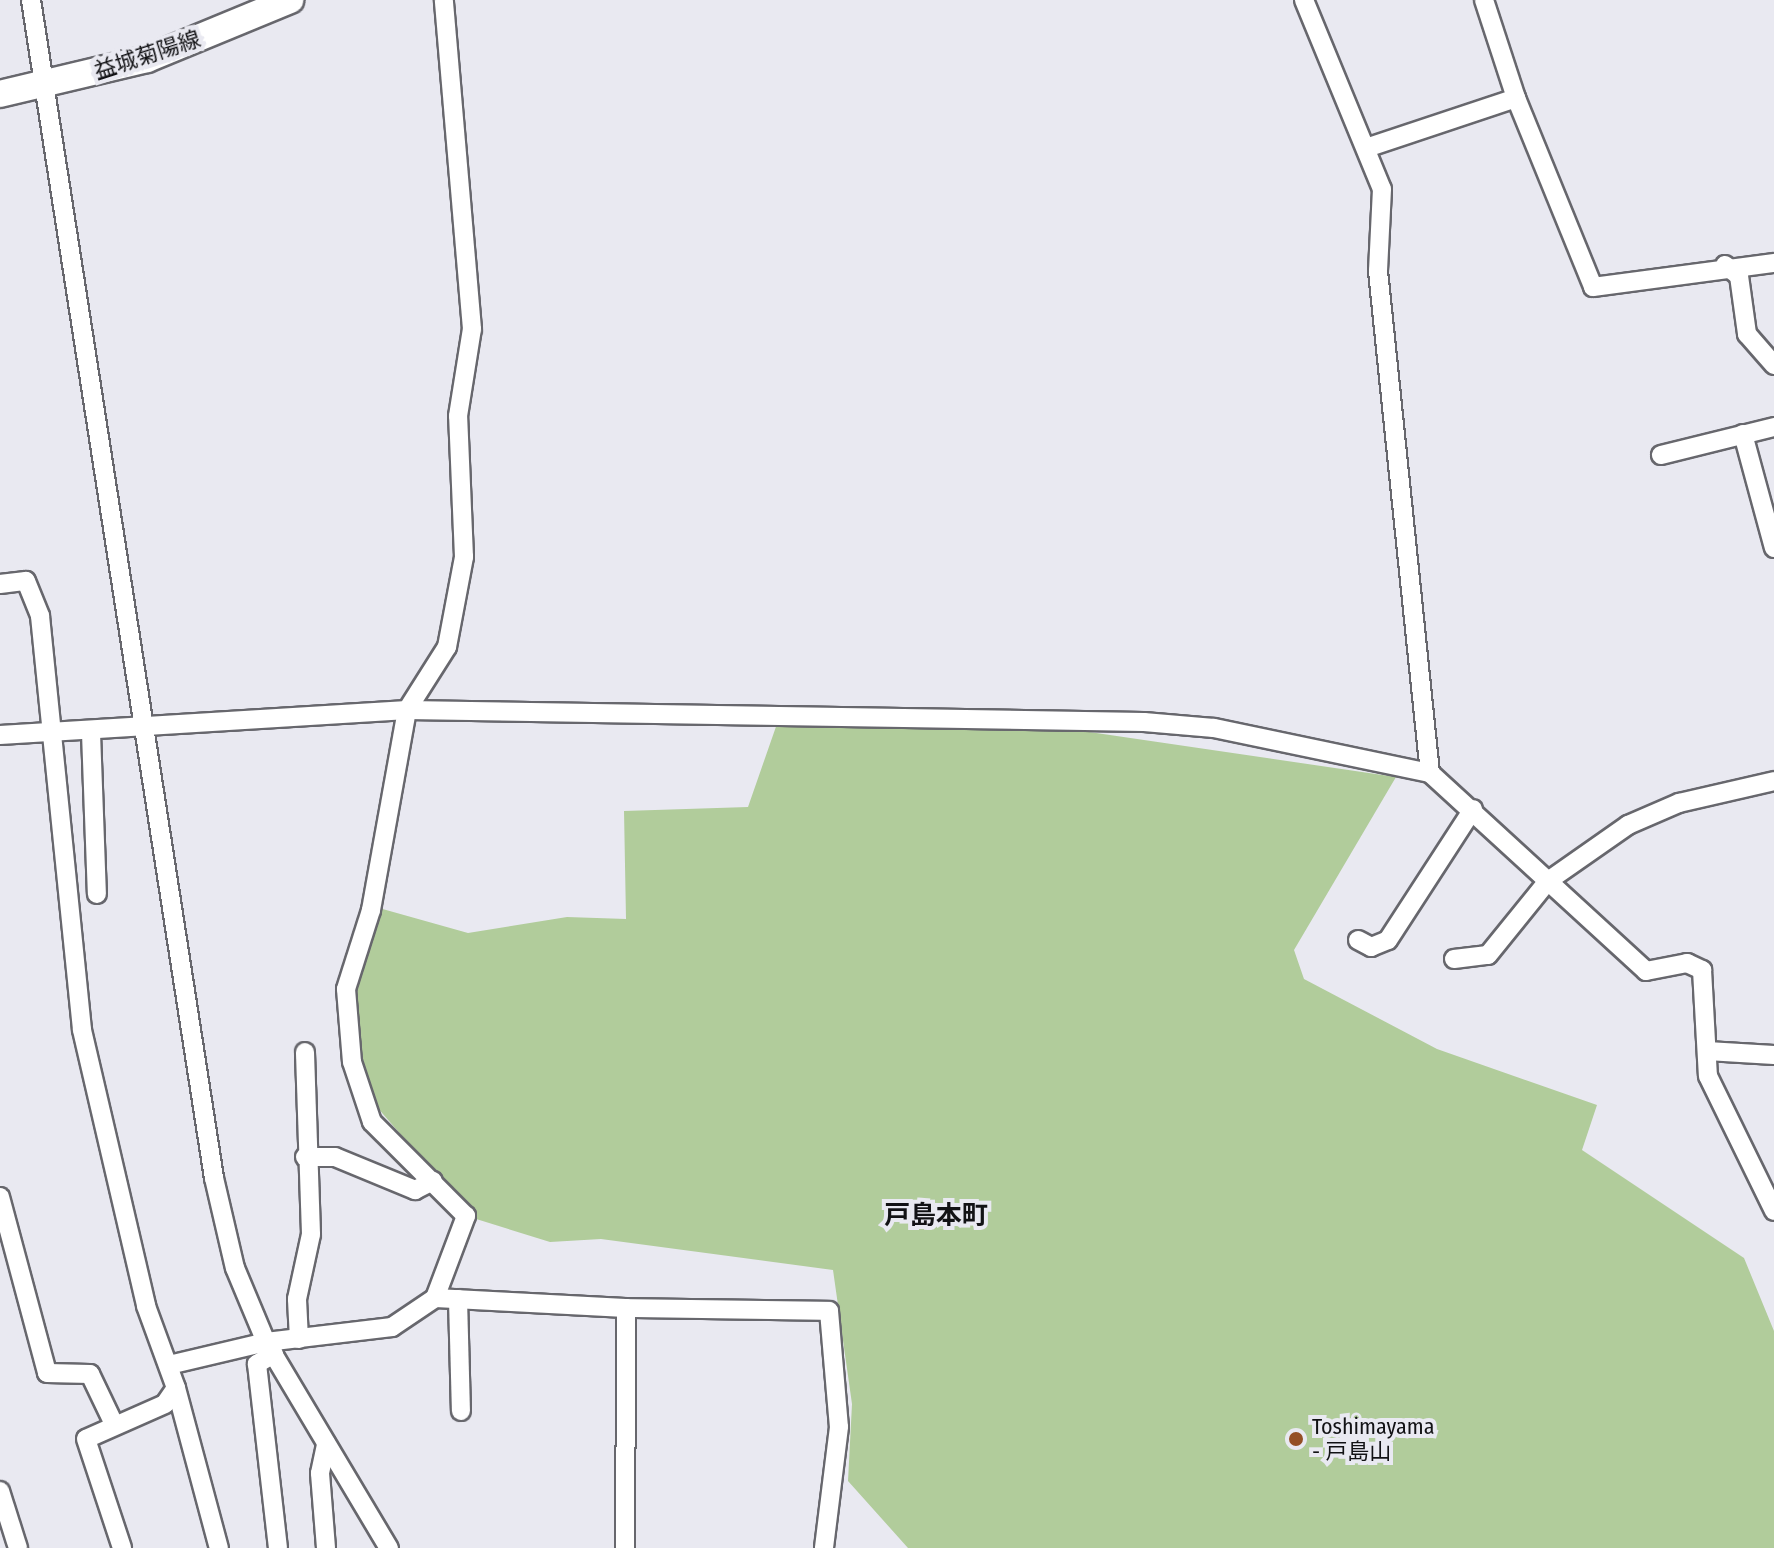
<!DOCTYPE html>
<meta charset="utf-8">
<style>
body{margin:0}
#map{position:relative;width:1774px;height:1548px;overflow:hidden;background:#e9e9f1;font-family:"Fira Sans Condensed","Noto Sans JP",sans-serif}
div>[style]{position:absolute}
.green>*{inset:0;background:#b1cc9b}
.roads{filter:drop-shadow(2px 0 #67676d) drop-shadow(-2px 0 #67676d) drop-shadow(0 2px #67676d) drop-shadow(0 -2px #67676d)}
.minor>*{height:18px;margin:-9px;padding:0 9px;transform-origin:9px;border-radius:9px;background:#fff}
.secondary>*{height:26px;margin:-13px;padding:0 13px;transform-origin:13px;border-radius:13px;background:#fff}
.dots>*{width:22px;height:22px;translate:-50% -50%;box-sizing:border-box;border:4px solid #e9e9f1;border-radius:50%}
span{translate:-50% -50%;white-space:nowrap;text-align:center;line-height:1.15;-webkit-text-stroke:8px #e9e9f1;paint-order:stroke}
.street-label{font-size:22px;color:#121215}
.poi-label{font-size:22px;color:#121215}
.left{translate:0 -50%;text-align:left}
.quarter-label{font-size:26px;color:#121215;font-weight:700}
</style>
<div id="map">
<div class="green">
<div style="clip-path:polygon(779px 718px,1015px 721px,1396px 777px,1294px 950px,1304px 979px,1437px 1049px,1597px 1105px,1582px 1150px,1744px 1258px,1774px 1331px,1774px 1548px,908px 1548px,848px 1481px,852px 1404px,833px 1270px,601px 1239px,550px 1242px,473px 1218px,370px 1099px,352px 997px,379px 908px,468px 933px,567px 917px,626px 919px,624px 811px,748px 807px)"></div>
</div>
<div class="roads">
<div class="minor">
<div style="left:31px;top:0;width:1192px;rotate:81.17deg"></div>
<div style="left:214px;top:1178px;width:92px;rotate:76.9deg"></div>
<div style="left:235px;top:1268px;width:80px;rotate:67.3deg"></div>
<div style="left:266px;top:1342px;width:240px;rotate:59.2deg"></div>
<div style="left:1304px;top:0;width:204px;rotate:67.6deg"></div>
<div style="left:1382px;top:189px;width:82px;rotate:92.8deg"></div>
<div style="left:1378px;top:271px;width:505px;rotate:84.09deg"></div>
<div style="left:1484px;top:0;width:103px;rotate:71.9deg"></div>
<div style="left:1366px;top:148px;width:158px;rotate:-18.4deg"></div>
<div style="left:1516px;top:98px;width:204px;rotate:67.8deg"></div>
<div style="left:1593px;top:287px;width:183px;rotate:-7.6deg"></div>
<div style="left:1725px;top:265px;width:18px;rotate:38deg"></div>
<div style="left:1739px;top:276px;width:59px;rotate:82.1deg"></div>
<div style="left:1747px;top:334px;width:41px;rotate:48.9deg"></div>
<div style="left:1743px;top:434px;width:118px;rotate:74.8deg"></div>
<div style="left:1661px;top:455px;width:116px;rotate:-13.9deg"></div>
<div style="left:0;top:584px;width:26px;rotate:-7deg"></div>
<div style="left:26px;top:581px;width:38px;rotate:68deg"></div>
<div style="left:40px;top:616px;width:416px;rotate:84.2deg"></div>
<div style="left:82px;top:1030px;width:283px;rotate:76.9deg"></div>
<div style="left:146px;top:1306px;width:87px;rotate:69.9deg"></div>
<div style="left:176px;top:1388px;width:19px;rotate:125deg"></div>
<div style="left:165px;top:1404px;width:86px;rotate:156.1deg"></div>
<div style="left:86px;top:1439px;width:115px;rotate:71.7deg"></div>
<div style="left:91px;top:733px;width:161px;rotate:87.9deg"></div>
<div style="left:0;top:735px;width:408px;rotate:-3.5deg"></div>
<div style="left:407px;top:710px;width:737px;rotate:0.93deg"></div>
<div style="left:1144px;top:722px;width:70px;rotate:4.9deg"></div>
<div style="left:1214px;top:728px;width:221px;rotate:11.8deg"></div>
<div style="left:1430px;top:773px;width:293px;rotate:42.5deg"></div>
<div style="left:1646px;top:971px;width:42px;rotate:-11deg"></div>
<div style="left:1687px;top:963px;width:17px;rotate:25deg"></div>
<div style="left:1702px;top:970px;width:106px;rotate:86.8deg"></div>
<div style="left:1708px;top:1076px;width:150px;rotate:63.9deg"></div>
<div style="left:1358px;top:940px;width:15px;rotate:28deg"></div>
<div style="left:1371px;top:947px;width:18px;rotate:-22deg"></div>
<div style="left:1388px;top:940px;width:156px;rotate:-57deg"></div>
<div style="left:1454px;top:959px;width:34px;rotate:-7deg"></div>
<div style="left:1488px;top:955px;width:95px;rotate:-51deg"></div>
<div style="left:1548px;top:881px;width:98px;rotate:-35deg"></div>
<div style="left:1628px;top:825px;width:56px;rotate:-23.3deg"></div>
<div style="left:1679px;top:803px;width:98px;rotate:-13deg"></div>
<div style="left:1707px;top:1051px;width:67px;rotate:3.4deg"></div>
<div style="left:305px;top:1157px;width:30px"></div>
<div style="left:335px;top:1157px;width:87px;rotate:22.4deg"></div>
<div style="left:415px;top:1190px;width:20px;rotate:-27deg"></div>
<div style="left:0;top:1197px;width:182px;rotate:75deg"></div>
<div style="left:47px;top:1373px;width:43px;rotate:1.3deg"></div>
<div style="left:90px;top:1374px;width:55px;rotate:64.4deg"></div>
<div style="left:435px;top:1298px;width:88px;rotate:-69.3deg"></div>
<div style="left:466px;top:1216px;width:133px;rotate:-135deg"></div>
<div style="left:372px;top:1122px;width:63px;rotate:-108.4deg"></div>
<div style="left:352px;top:1062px;width:73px;rotate:-94.7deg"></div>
<div style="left:346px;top:989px;width:83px;rotate:-72.4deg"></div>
<div style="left:371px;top:910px;width:203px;rotate:-79.8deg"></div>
<div style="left:407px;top:710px;width:75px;rotate:-57.6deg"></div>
<div style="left:447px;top:647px;width:92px;rotate:-79.3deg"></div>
<div style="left:464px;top:557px;width:141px;rotate:-92.4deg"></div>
<div style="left:458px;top:416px;width:88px;rotate:-80.9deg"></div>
<div style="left:472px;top:329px;width:330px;rotate:-94.9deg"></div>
<div style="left:458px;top:1299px;width:112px;rotate:88.5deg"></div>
<div style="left:626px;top:1308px;width:203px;rotate:0.8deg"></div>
<div style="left:829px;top:1311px;width:116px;rotate:85.1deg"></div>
<div style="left:839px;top:1427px;width:122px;rotate:97.1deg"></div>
<div style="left:299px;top:1339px;width:40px;rotate:-92.9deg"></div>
<div style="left:297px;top:1299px;width:66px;rotate:-77.8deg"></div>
<div style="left:311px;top:1234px;width:182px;rotate:-91.9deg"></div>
<div style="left:274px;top:1354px;width:20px;rotate:150deg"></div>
<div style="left:257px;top:1364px;width:185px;rotate:83.5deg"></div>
<div style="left:169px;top:1365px;width:100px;rotate:-13.3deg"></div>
<div style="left:266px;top:1342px;width:127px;rotate:-6.8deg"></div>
<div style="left:392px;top:1327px;width:52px;rotate:-34deg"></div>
<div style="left:435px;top:1298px;width:191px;rotate:3deg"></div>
<div style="left:626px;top:1308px;width:240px;rotate:90.2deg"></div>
<div style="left:176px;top:1388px;width:166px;rotate:75deg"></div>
<div style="left:0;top:1491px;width:60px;rotate:72.5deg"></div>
<div style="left:326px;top:1548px;width:75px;rotate:-94.6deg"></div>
<div style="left:320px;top:1473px;width:30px;rotate:-78deg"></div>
</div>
<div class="secondary">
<div style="left:0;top:94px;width:151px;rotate:-13.4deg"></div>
<div style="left:147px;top:59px;width:155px;rotate:-22.4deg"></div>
</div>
</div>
<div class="dots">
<div style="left:1296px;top:1439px;background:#944f25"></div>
</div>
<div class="street-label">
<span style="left:147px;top:55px;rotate:-18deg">益城菊陽線</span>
</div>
<div class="poi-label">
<span class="left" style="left:1312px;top:1439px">Toshimayama<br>- 戸島山</span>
</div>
<div class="quarter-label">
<span style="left:936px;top:1216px">戸島本町</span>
</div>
</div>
